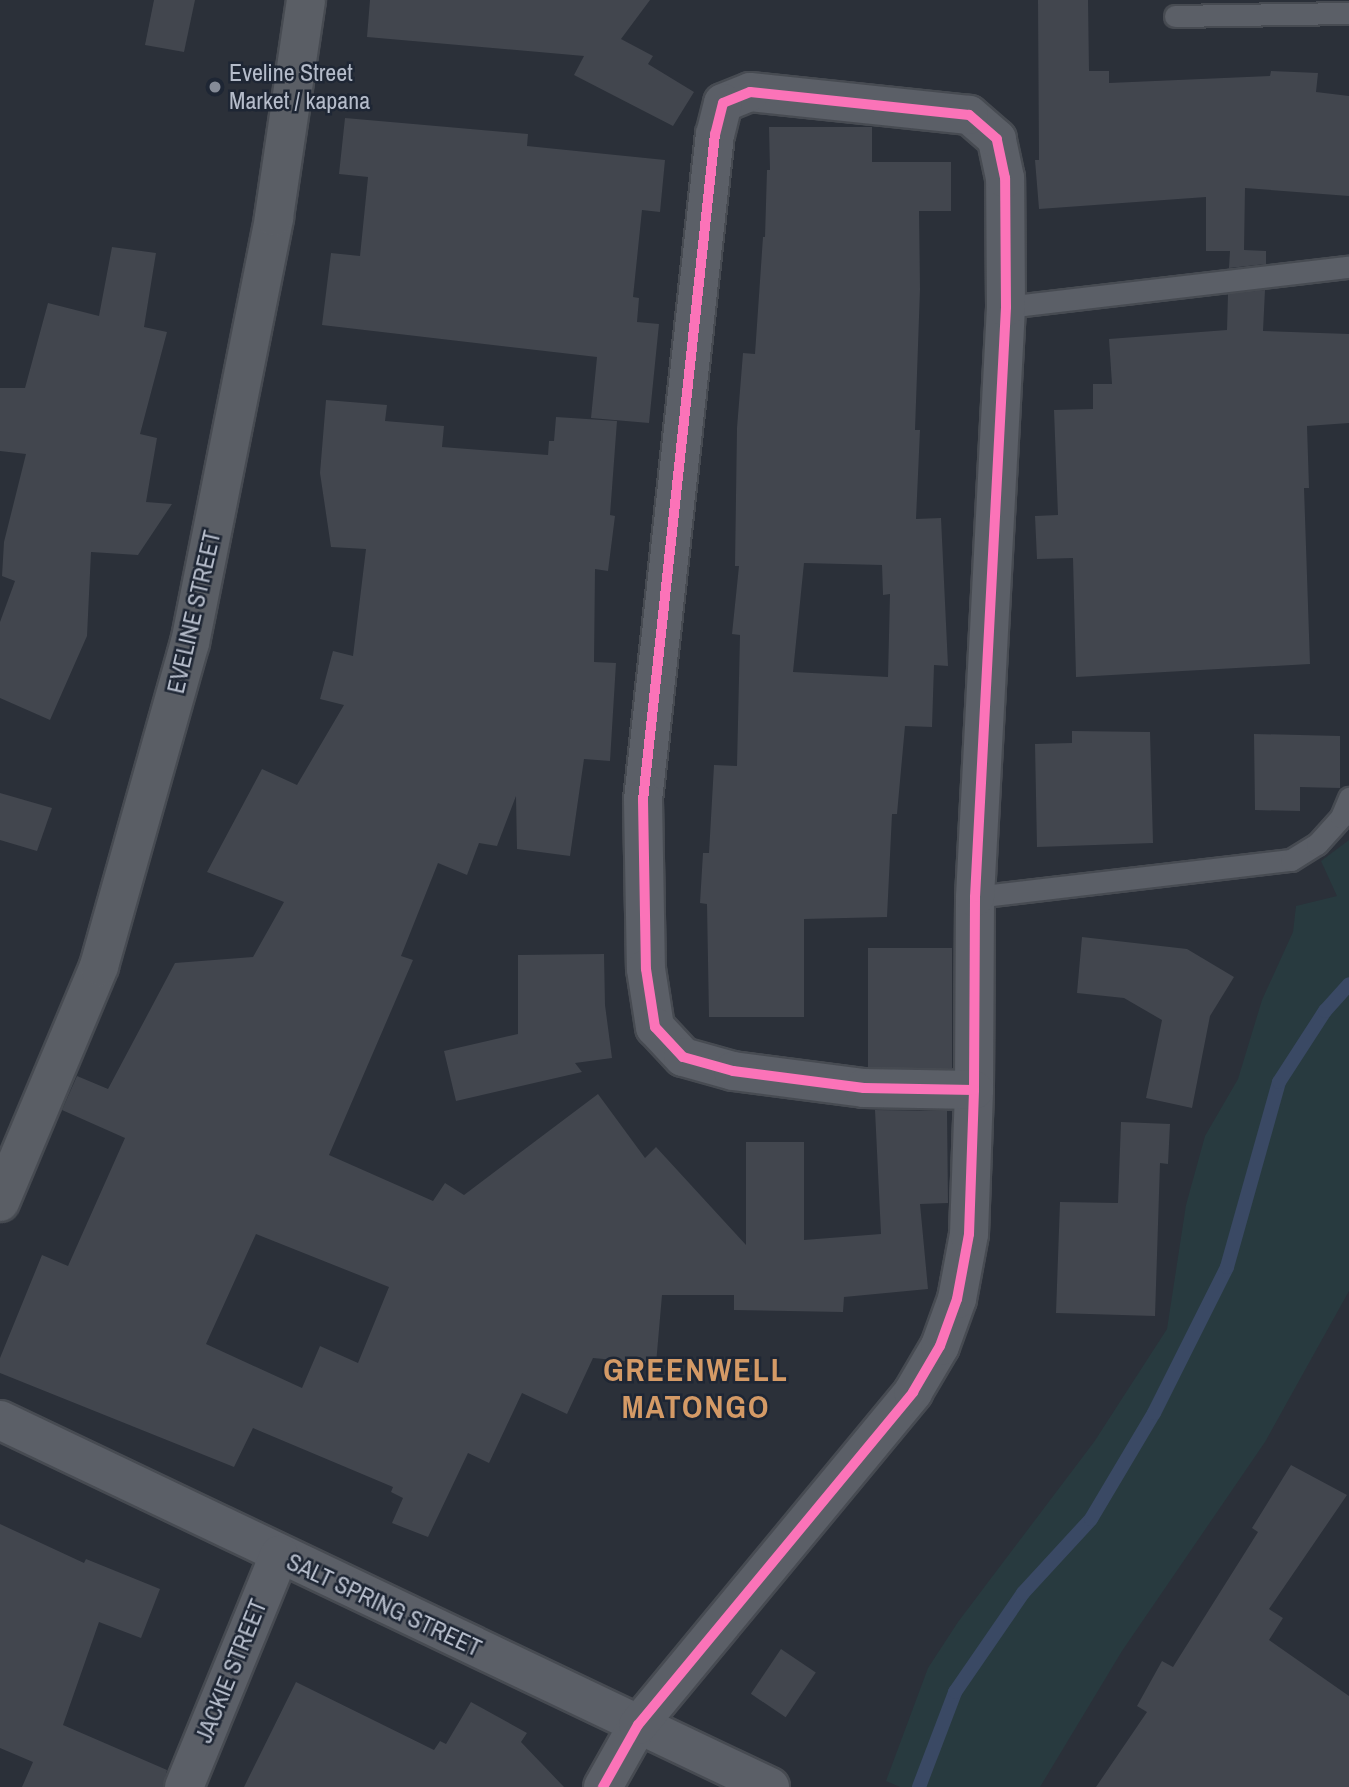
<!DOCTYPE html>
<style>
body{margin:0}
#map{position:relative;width:1349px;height:1787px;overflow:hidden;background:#2b3039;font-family:"Archivo Narrow",sans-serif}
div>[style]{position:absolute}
.green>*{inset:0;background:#283a3f}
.stream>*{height:14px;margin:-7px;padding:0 7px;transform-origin:7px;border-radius:7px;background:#3a4964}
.building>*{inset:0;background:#42464e;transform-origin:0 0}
.roads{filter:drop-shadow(2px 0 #474b52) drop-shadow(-2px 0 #474b52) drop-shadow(0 2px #474b52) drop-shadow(0 -2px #474b52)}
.lane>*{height:21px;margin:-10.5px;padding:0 10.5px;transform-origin:10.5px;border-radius:10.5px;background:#5b5f67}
.street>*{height:38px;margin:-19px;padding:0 19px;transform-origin:19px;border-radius:19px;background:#5b5f67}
.secondary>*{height:38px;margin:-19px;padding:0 19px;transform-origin:19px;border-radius:19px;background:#5a5e65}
.cycleway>*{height:10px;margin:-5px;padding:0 5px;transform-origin:5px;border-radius:5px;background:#fb73b8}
.dots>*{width:19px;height:19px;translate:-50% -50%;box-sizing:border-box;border:4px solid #1e2634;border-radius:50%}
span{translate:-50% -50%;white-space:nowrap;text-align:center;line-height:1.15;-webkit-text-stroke:5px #1e2634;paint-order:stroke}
.poi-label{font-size:24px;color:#b5bcca}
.left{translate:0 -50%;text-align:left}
.street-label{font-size:24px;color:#b5bcca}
.district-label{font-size:32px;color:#d49a66;font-weight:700;letter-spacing:2px}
</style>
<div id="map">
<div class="green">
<div style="clip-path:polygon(1349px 840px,1349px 1291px,1265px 1442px,1122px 1651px,1040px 1787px,900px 1787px,886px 1781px,928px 1668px,958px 1622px,1094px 1442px,1167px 1329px,1186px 1205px,1205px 1136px,1238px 1079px,1262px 1000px,1293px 932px,1296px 906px,1337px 896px,1321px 861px)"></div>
</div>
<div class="stream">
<div style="left:919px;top:1787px;width:102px;rotate:-69.2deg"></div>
<div style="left:955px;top:1692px;width:120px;rotate:-55.5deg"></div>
<div style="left:1023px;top:1593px;width:100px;rotate:-47.4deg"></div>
<div style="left:1091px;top:1519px;width:123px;rotate:-59.3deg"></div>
<div style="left:1154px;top:1413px;width:163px;rotate:-63.4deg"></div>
<div style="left:1227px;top:1267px;width:192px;rotate:-74.3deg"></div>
<div style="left:1279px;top:1082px;width:85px;rotate:-57.1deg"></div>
<div style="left:1325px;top:1011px;width:36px;rotate:-48deg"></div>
</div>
<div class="building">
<div style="clip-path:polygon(154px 0,195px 0,184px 52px,145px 45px)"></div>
<div style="clip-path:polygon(370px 0,650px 0,621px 39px,653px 56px,648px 64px,694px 92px,673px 126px,574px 75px,584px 56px,367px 37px)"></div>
<div style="clip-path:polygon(1038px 0,1088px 0,1089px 71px,1109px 71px,1109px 83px,1270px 76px,1271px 71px,1318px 73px,1316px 92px,1349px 96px,1349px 196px,1245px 188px,1244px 250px,1266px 251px,1266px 264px,1229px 268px,1230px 251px,1206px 251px,1206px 197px,1039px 209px,1035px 160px,1039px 160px)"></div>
<div style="clip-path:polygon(345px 118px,528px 134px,527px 146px,665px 160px,660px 212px,642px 210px,633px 297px,639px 298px,637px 322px,659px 324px,649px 423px,591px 418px,597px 357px,322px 325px,331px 253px,360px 256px,368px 177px,339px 174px)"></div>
<div style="clip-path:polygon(evenodd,769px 127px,872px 127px,872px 162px,951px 162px,951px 211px,919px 211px,920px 289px,915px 430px,920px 430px,916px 519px,941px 518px,948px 666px,934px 665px,932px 727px,905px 726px,897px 814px,892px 814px,887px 917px,804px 919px,804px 1017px,709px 1017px,707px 904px,700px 903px,703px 853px,709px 853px,714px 765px,737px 766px,740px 635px,732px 634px,739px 566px,735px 566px,737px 428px,743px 353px,755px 354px,763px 237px,765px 237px,767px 170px,770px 170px,769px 127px,804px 563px,882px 565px,883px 595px,890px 594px,888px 677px,793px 672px,804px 563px)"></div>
<div style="clip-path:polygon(112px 247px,156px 253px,144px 327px,167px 332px,140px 434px,157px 438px,146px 502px,172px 504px,138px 555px,91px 552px,87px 636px,50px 720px,0 698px,0 622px,15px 581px,2px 576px,4px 542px,26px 454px,0 451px,0 388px,25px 388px,48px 303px,99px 316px)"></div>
<div style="clip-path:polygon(1265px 290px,1263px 331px,1349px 334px,1349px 423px,1307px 426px,1309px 488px,1304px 488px,1310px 664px,1076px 677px,1073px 558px,1037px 559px,1035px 516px,1058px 515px,1054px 410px,1093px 409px,1093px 384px,1112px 384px,1109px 339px,1227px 330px,1228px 294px)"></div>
<div style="clip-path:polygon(evenodd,326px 400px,387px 405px,385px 421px,444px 426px,442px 447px,548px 455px,549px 441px,554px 441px,556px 417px,617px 421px,610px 515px,615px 516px,608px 571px,595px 569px,594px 662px,616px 663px,610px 761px,584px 759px,570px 856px,517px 849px,516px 796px,497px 846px,479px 843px,467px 875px,438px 863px,401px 956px,413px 960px,329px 1155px,433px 1201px,445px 1183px,464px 1195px,598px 1094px,645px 1158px,656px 1147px,746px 1245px,746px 1142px,804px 1142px,804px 1240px,881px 1234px,875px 1110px,947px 1111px,948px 1203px,920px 1204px,928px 1289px,844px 1297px,843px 1312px,734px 1310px,734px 1295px,662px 1295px,656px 1364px,593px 1358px,567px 1414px,522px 1393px,489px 1463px,468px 1453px,428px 1537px,392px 1523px,403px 1498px,391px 1492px,393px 1487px,253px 1428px,234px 1467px,0 1373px,0 1358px,42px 1255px,68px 1266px,125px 1138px,62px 1110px,77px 1076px,108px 1089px,175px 963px,253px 957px,284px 902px,207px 872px,262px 769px,297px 785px,344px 705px,320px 699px,333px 651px,353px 656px,366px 549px,331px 547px,320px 473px,326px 400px,256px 1234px,389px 1287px,358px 1363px,320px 1346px,302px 1388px,206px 1344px,256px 1234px)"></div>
<div style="clip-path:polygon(1072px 731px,1150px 732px,1153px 843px,1037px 847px,1035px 744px,1072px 743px)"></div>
<div style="clip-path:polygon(1254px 734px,1340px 736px,1340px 788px,1300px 787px,1300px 811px,1255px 810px)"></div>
<div style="clip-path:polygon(0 793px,52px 808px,37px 851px,0 840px)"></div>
<div style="clip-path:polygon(1082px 937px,1187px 949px,1234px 977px,1210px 1016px,1192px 1108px,1146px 1098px,1162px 1020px,1124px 998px,1077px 993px)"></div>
<div style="left:952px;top:948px;width:120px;height:84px;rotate:90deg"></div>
<div style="clip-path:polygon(604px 954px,605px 1005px,612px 1058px,575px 1063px,582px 1072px,456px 1101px,444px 1051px,518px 1034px,518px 955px)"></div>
<div style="clip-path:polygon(1121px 1122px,1170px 1124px,1168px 1164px,1160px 1163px,1155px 1316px,1056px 1313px,1060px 1202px,1118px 1203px)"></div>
<div style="clip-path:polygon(1291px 1465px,1347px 1495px,1269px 1609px,1283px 1618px,1269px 1640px,1349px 1696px,1349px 1787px,1096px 1787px,1147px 1712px,1137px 1706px,1162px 1661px,1173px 1667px,1258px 1532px,1252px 1528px)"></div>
<div style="clip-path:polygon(0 1524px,84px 1563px,86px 1559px,160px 1589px,141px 1638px,99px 1622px,63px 1725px,167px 1770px,163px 1787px,22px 1787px,33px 1762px,0 1748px)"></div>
<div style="left:781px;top:1649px;width:42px;height:54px;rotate:34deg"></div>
<div style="clip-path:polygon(296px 1682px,434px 1750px,440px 1741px,446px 1744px,471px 1702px,527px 1733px,521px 1742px,564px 1787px,244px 1787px)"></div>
</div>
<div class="roads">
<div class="lane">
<div style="left:1175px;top:16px;width:174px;rotate:-1deg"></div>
<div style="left:1006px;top:307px;width:345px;rotate:-6.7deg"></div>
<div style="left:975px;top:897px;width:318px;rotate:-6.7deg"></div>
<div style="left:1291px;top:860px;width:31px;rotate:-32deg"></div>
<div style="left:1317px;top:844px;width:36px;rotate:-48deg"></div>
<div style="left:1341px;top:817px;width:21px;rotate:-67deg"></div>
</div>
<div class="street">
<div style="left:0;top:1420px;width:853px;rotate:25.48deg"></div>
<div style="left:184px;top:1787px;width:251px;rotate:-67.7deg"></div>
<div style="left:603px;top:1787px;width:71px;rotate:-60.6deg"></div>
<div style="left:638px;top:1725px;width:432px;rotate:-50.4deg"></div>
<div style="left:913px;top:1392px;width:53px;rotate:-59.6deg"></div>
<div style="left:940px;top:1346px;width:50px;rotate:-70.1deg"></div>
<div style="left:957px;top:1299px;width:66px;rotate:-79.5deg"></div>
<div style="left:969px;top:1234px;width:144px;rotate:-88deg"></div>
<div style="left:974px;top:1090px;width:193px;rotate:-89.7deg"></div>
<div style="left:975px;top:897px;width:591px;rotate:-86.99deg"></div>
<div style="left:1006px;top:307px;width:129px;rotate:-90.4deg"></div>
<div style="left:1005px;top:178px;width:40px;rotate:-102deg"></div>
<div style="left:997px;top:139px;width:37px;rotate:-139deg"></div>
<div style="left:969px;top:115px;width:220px;rotate:-174deg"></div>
<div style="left:750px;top:92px;width:29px;rotate:158deg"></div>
<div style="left:723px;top:103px;width:32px;rotate:104deg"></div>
<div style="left:715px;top:134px;width:670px;rotate:96.17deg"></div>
<div style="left:643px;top:800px;width:169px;rotate:89deg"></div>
<div style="left:646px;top:969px;width:59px;rotate:81.2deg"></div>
<div style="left:655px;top:1027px;width:41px;rotate:47deg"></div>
<div style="left:683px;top:1057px;width:52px;rotate:15.6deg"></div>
<div style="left:733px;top:1071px;width:132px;rotate:7.4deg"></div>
<div style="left:864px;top:1088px;width:110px;rotate:1deg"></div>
</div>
<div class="secondary">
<div style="left:0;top:1202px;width:256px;rotate:-67.2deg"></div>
<div style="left:99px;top:966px;width:336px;rotate:-74.3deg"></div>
<div style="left:190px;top:643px;width:434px;rotate:-78.8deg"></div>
<div style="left:274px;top:217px;width:219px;rotate:-81.6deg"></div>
</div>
</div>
<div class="cycleway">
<div style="left:603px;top:1787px;width:71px;rotate:-60.6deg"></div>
<div style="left:638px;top:1725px;width:432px;rotate:-50.4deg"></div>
<div style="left:913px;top:1392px;width:53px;rotate:-59.6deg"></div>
<div style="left:940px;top:1346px;width:50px;rotate:-70.1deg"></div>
<div style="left:957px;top:1299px;width:66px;rotate:-79.5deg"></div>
<div style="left:969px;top:1234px;width:144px;rotate:-88deg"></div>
<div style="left:974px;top:1090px;width:193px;rotate:-89.7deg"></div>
<div style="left:975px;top:897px;width:591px;rotate:-86.99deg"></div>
<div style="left:1006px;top:307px;width:129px;rotate:-90.4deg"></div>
<div style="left:1005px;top:178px;width:40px;rotate:-102deg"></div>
<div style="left:997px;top:139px;width:37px;rotate:-139deg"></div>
<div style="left:969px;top:115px;width:220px;rotate:-174deg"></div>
<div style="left:750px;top:92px;width:29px;rotate:158deg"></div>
<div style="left:723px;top:103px;width:32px;rotate:104deg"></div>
<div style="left:715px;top:134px;width:670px;rotate:96.17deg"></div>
<div style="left:643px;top:800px;width:169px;rotate:89deg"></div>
<div style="left:646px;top:969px;width:59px;rotate:81.2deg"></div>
<div style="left:655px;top:1027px;width:41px;rotate:47deg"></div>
<div style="left:683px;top:1057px;width:52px;rotate:15.6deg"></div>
<div style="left:733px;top:1071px;width:132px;rotate:7.4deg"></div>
<div style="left:864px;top:1088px;width:110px;rotate:1deg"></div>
</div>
<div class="dots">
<div style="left:215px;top:87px;background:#858b97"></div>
</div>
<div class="poi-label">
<span class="left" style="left:229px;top:87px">Eveline Street<br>Market / kapana</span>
</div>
<div class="street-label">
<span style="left:194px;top:612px;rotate:-77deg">EVELINE STREET</span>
<span style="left:384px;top:1605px;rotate:25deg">SALT SPRING STREET</span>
<span style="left:231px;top:1671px;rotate:-68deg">JACKIE STREET</span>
</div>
<div class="district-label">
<span style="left:696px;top:1389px">GREENWELL<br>MATONGO</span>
</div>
</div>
